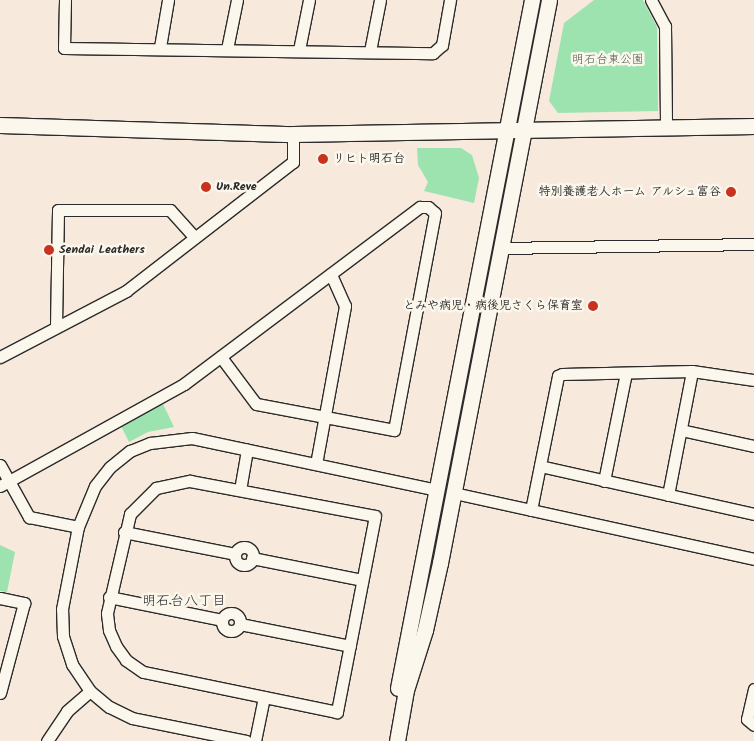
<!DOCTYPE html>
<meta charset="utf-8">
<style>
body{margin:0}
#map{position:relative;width:754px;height:741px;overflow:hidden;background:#f7e9db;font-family:Kalam,"Klee One",sans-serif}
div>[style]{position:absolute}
.green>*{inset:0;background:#9de3af}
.roads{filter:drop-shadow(1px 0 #2b2b2b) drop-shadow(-1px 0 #2b2b2b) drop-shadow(0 1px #2b2b2b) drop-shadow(0 -1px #2b2b2b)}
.street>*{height:11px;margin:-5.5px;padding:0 5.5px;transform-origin:5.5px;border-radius:5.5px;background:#fbf7ec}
.street>.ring{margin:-5.5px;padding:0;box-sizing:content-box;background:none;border:11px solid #fbf7ec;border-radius:50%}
.secondary>*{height:15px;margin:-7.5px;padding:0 7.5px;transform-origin:7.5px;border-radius:7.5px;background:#fbf7ec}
.dots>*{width:14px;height:14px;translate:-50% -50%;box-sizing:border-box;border:2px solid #fbf7ec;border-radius:50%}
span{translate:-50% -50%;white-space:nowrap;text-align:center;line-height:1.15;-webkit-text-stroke:5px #fbf7ec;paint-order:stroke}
.park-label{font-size:12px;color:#48594c}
.poi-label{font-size:12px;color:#2b2b2b;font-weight:700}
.left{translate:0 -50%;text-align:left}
.right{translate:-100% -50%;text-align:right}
.neighbourhood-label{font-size:14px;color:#2b2b2b}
</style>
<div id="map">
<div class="green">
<div style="clip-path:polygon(594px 0,643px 0,657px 27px,658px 111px,558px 113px,549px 101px,564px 23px)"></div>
<div style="clip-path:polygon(417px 148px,461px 148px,472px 155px,479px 178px,474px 203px,424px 191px,428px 182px,418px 165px)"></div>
<div style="clip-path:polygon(163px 404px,174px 427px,148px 432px,129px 442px,121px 426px)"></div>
<div style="clip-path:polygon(0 545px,15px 552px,7px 592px,0 591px)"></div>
</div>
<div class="roads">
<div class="street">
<div style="left:65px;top:0;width:48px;rotate:91.2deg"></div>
<div style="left:64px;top:48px;width:369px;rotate:0.8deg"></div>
<div style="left:433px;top:53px;width:12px;rotate:-42deg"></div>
<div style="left:442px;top:45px;width:46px;rotate:-79.9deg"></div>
<div style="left:651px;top:0;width:30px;rotate:62deg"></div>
<div style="left:665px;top:26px;width:101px;rotate:89.4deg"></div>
<div style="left:160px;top:47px;width:48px;rotate:-80.3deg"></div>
<div style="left:227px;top:49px;width:50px;rotate:-78.5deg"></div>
<div style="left:299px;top:50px;width:51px;rotate:-78.7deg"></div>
<div style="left:370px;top:51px;width:52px;rotate:-78.9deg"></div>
<div style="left:500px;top:248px;width:254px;rotate:-0.9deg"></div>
<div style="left:56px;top:326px;width:116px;rotate:-89deg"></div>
<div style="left:58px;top:210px;width:112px"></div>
<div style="left:170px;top:210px;width:36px;rotate:48deg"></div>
<div style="left:0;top:357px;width:142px;rotate:-27.6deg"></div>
<div style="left:126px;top:291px;width:211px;rotate:-37.7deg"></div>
<div style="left:293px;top:162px;width:28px;rotate:-90deg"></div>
<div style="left:681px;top:430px;width:75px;rotate:12.4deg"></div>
<div style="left:316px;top:464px;width:161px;rotate:-79.6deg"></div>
<div style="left:345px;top:306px;width:35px;rotate:-114deg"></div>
<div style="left:0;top:465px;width:60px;rotate:60.9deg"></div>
<div style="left:29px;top:517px;width:50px;rotate:11.5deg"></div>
<div style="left:540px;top:466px;width:219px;rotate:12.6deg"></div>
<div style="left:190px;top:481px;width:188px;rotate:10.7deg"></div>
<div style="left:375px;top:516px;width:200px;rotate:101deg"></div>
<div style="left:337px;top:712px;width:198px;rotate:-168.3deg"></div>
<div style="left:143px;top:672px;width:21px;rotate:-145deg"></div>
<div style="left:126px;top:660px;width:17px;rotate:-126deg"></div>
<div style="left:116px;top:646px;width:17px;rotate:-114deg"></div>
<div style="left:109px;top:630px;width:17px;rotate:-97deg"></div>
<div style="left:107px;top:613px;width:102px;rotate:-76.9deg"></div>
<div style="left:130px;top:514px;width:37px;rotate:-45deg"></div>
<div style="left:156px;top:488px;width:35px;rotate:-12deg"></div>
<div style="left:604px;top:481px;width:110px;rotate:-78.5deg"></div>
<div style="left:0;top:486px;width:210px;rotate:-29deg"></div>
<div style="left:184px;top:384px;width:295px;rotate:-36.9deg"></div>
<div style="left:420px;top:207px;width:8px"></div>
<div style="left:428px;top:207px;width:9px;rotate:41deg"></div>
<div style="left:435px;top:213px;width:221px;rotate:100.7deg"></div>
<div style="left:394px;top:430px;width:140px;rotate:-169.3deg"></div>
<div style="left:256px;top:404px;width:59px;rotate:-126.7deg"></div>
<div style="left:240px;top:490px;width:41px;rotate:-80.1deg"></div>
<div style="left:454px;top:493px;width:307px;rotate:12.4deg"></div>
<div style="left:668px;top:495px;width:126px;rotate:-79deg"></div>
<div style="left:531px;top:510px;width:137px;rotate:-78.6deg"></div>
<div style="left:558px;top:376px;width:4px;rotate:-27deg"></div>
<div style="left:562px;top:374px;width:130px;rotate:-1.3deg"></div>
<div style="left:692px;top:371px;width:63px;rotate:8.3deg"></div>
<div style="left:124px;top:532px;width:113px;rotate:11.2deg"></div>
<div class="ring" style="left:235px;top:547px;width:7px;height:7px"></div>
<div style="left:252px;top:558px;width:112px;rotate:11.3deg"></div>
<div style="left:109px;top:597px;width:115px;rotate:11.5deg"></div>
<div style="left:0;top:598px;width:25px;rotate:12deg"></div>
<div style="left:24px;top:603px;width:93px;rotate:104.9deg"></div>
<div class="ring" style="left:222px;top:613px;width:7px;height:7px"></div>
<div style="left:240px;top:624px;width:112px;rotate:11.3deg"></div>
<div style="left:754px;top:689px;width:31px;rotate:103deg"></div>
<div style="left:747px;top:719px;width:9px;rotate:41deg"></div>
<div style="left:47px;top:741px;width:36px;rotate:-56deg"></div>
<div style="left:67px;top:711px;width:30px;rotate:-41deg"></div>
<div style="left:246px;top:741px;width:116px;rotate:-168.6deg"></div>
<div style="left:132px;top:718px;width:25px;rotate:-154deg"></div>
<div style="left:109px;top:707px;width:25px;rotate:-140deg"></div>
<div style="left:90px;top:691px;width:32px;rotate:-124deg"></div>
<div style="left:72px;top:664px;width:29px;rotate:-108deg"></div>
<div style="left:63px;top:636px;width:27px;rotate:-92deg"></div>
<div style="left:62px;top:609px;width:84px;rotate:-79deg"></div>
<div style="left:78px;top:527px;width:44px;rotate:-67.5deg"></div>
<div style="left:95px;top:486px;width:24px;rotate:-52deg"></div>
<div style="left:110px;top:467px;width:26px;rotate:-39deg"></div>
<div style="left:130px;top:451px;width:22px;rotate:-22deg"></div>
<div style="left:150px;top:443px;width:42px;rotate:-6.8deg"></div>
<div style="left:192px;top:438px;width:250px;rotate:12deg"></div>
<div style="left:255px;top:741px;width:45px;rotate:-78.4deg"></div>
</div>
<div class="secondary">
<div style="left:0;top:125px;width:293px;rotate:1.8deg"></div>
<div style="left:293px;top:134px;width:461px;rotate:-1deg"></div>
<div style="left:398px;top:688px;width:701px;rotate:-78.98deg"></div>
<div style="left:397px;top:741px;width:52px;rotate:-80deg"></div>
<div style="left:406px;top:690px;width:63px;rotate:-72.4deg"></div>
<div style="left:425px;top:630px;width:69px;rotate:-77.4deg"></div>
<div style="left:440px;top:563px;width:573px;rotate:-79.04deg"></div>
</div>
</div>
<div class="dots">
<div style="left:323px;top:159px;background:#c8321e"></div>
<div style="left:206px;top:187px;background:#c8321e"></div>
<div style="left:731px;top:192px;background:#c8321e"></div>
<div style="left:49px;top:250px;background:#c8321e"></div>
<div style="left:593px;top:306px;background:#c8321e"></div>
</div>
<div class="park-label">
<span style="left:608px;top:60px">明石台東公園</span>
</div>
<div class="poi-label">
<span class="left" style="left:333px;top:159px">リヒト明石台</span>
<span class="left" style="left:216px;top:187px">Un.Reve</span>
<span class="right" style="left:721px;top:192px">特別養護老人ホーム アルシュ富谷</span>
<span class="left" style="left:59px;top:250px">Sendai Leathers</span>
<span class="right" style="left:583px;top:306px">とみや病児・病後児さくら保育室</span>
</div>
<div class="neighbourhood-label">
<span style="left:184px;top:601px">明石台八丁目</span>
</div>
</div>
